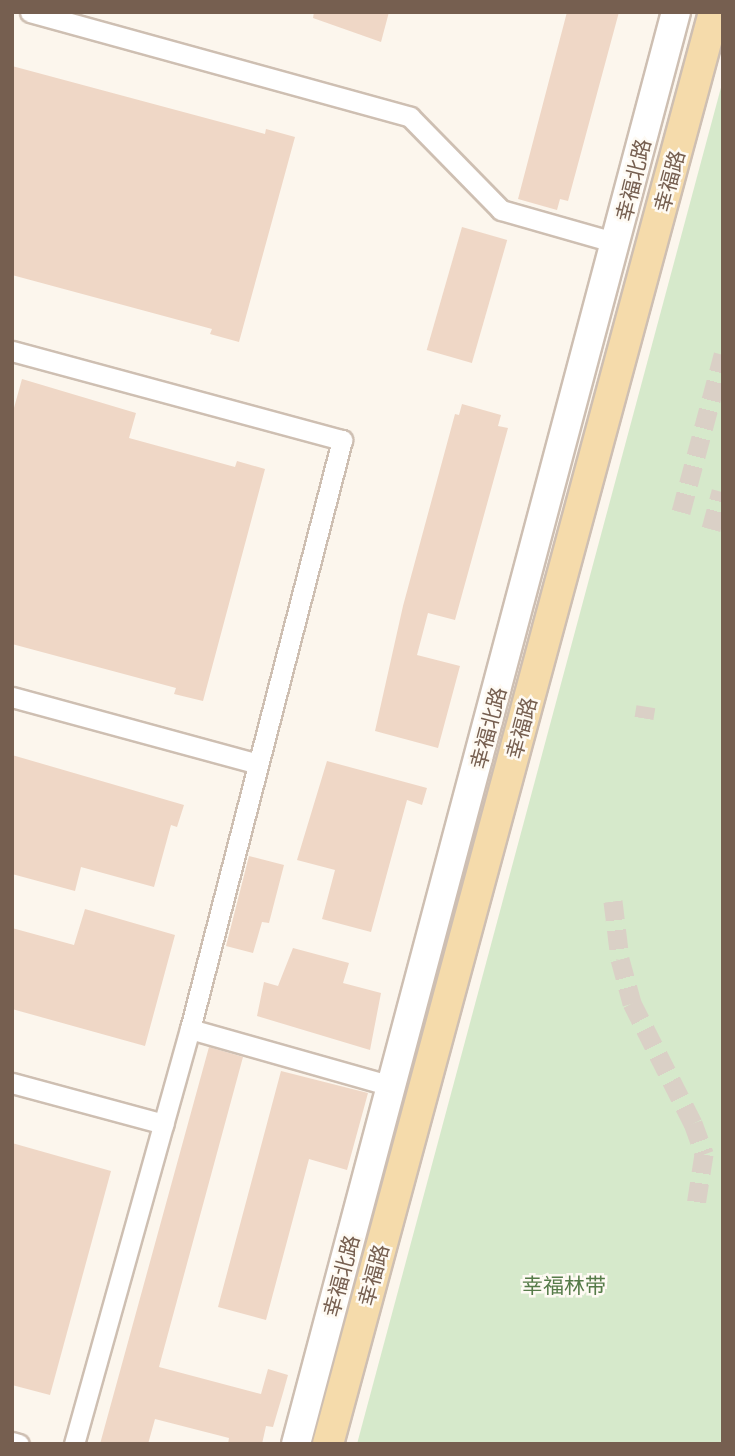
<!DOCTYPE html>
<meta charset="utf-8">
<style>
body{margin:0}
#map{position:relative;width:735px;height:1456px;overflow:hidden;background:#fcf6ed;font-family:Barlow,"Noto Sans SC",sans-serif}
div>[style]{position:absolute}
.green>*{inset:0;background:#d6e9cb}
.building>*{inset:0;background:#efd7c6;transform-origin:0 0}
.street-tunnel>*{height:19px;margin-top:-9.5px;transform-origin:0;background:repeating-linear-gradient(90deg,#dad0c6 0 19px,transparent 0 29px)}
.roads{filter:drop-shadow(2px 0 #cebfb2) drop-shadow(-2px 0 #cebfb2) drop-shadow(0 2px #cebfb2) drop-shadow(0 -2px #cebfb2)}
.street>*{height:19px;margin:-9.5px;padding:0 9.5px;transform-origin:9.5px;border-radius:9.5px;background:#fff}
.secondary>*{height:28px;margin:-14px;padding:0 14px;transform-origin:14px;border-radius:14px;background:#fff}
.primary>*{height:30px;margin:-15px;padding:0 15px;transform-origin:15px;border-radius:15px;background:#f5dbab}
span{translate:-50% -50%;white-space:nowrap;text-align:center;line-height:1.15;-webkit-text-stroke:5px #fefaf3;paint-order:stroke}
.street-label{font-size:21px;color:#765f50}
.park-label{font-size:21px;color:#567b49}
.frame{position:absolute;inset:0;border:14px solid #765f50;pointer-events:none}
</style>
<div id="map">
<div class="green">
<div style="clip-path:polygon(723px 80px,723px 1444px,357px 1444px)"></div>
</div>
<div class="building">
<div style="clip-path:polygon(314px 12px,389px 12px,381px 42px,313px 18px)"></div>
<div style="clip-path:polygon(567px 12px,619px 12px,568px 201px,560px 199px,557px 210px,518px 199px)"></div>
<div style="clip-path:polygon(12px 66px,265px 134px,266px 129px,295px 137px,239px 342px,210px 334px,212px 329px,12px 275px)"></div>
<div style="left:462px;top:227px;width:47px;height:128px;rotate:16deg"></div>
<div style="clip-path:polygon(22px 379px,136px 413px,129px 438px,235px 467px,237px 461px,265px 469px,203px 701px,174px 694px,176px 688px,12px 644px,12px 415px)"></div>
<div style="clip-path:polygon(462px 404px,501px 415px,498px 426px,508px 428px,455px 620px,428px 613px,417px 655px,460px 666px,438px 748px,375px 731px,403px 606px,455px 414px,459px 415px)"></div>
<div style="clip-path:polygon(12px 755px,184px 805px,177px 827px,171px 825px,154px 887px,81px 867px,75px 891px,12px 874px)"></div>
<div style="clip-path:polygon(327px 761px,427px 788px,422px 805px,407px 800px,371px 932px,322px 919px,335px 870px,297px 860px)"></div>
<div style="clip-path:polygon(249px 856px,284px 865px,269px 923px,262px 922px,253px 953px,226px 946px)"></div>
<div style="clip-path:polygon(85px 909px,175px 935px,145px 1046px,12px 1009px,12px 928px,74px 945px)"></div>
<div style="clip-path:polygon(293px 948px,349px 963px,343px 983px,381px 993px,370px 1050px,257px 1016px,264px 982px,278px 986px)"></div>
<div style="clip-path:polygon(209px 1047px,243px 1057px,159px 1367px,261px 1394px,268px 1369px,288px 1375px,283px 1393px,273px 1427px,266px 1426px,262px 1444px,228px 1444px,229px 1438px,155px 1419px,148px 1444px,100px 1444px)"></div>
<div style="clip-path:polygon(281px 1071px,368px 1093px,347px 1170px,309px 1159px,266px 1320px,218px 1307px)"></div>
<div style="clip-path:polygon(12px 1143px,111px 1171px,50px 1395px,12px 1385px)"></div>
</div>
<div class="street-tunnel">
<div style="left:681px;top:512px;width:163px;rotate:-75deg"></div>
<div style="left:711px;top:529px;width:39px;rotate:-75deg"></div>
<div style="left:644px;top:718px;width:12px;rotate:-81deg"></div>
<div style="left:613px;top:901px;width:58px;rotate:83.1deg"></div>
<div style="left:620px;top:959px;width:46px;rotate:74.7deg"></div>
<div style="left:632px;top:1003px;width:135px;rotate:63.1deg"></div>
<div style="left:693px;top:1123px;width:33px;rotate:70deg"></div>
<div style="left:704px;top:1154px;width:52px;rotate:98.9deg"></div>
</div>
<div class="roads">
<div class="street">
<div style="left:30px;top:12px;width:394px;rotate:15.4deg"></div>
<div style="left:410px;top:117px;width:130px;rotate:45.6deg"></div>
<div style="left:501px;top:210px;width:121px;rotate:15.9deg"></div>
<div style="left:12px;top:351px;width:342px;rotate:15.1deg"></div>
<div style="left:342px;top:440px;width:608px;rotate:104.47deg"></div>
<div style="left:12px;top:697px;width:255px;rotate:15.2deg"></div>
<div style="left:12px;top:1083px;width:157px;rotate:15.1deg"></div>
<div style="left:12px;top:1442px;width:7px;rotate:16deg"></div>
<div style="left:74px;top:1444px;width:431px;rotate:-74.4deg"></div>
<div style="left:190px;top:1029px;width:210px;rotate:15.8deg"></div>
</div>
<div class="secondary">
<div style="left:296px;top:1444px;width:1482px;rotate:-75.14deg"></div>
</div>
<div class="primary">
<div style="left:328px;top:1444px;width:1483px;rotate:-74.91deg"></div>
</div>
</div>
<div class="street-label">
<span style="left:633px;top:180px;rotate:-76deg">幸福北路</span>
<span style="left:669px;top:181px;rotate:-75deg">幸福路</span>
<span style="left:488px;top:728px;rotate:-75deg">幸福北路</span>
<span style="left:521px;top:728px;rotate:-75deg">幸福路</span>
<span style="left:373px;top:1275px;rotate:-75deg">幸福路</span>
<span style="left:341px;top:1276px;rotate:-75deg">幸福北路</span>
</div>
<div class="park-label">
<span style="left:564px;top:1285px">幸福林带</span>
</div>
<div class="frame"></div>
</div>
